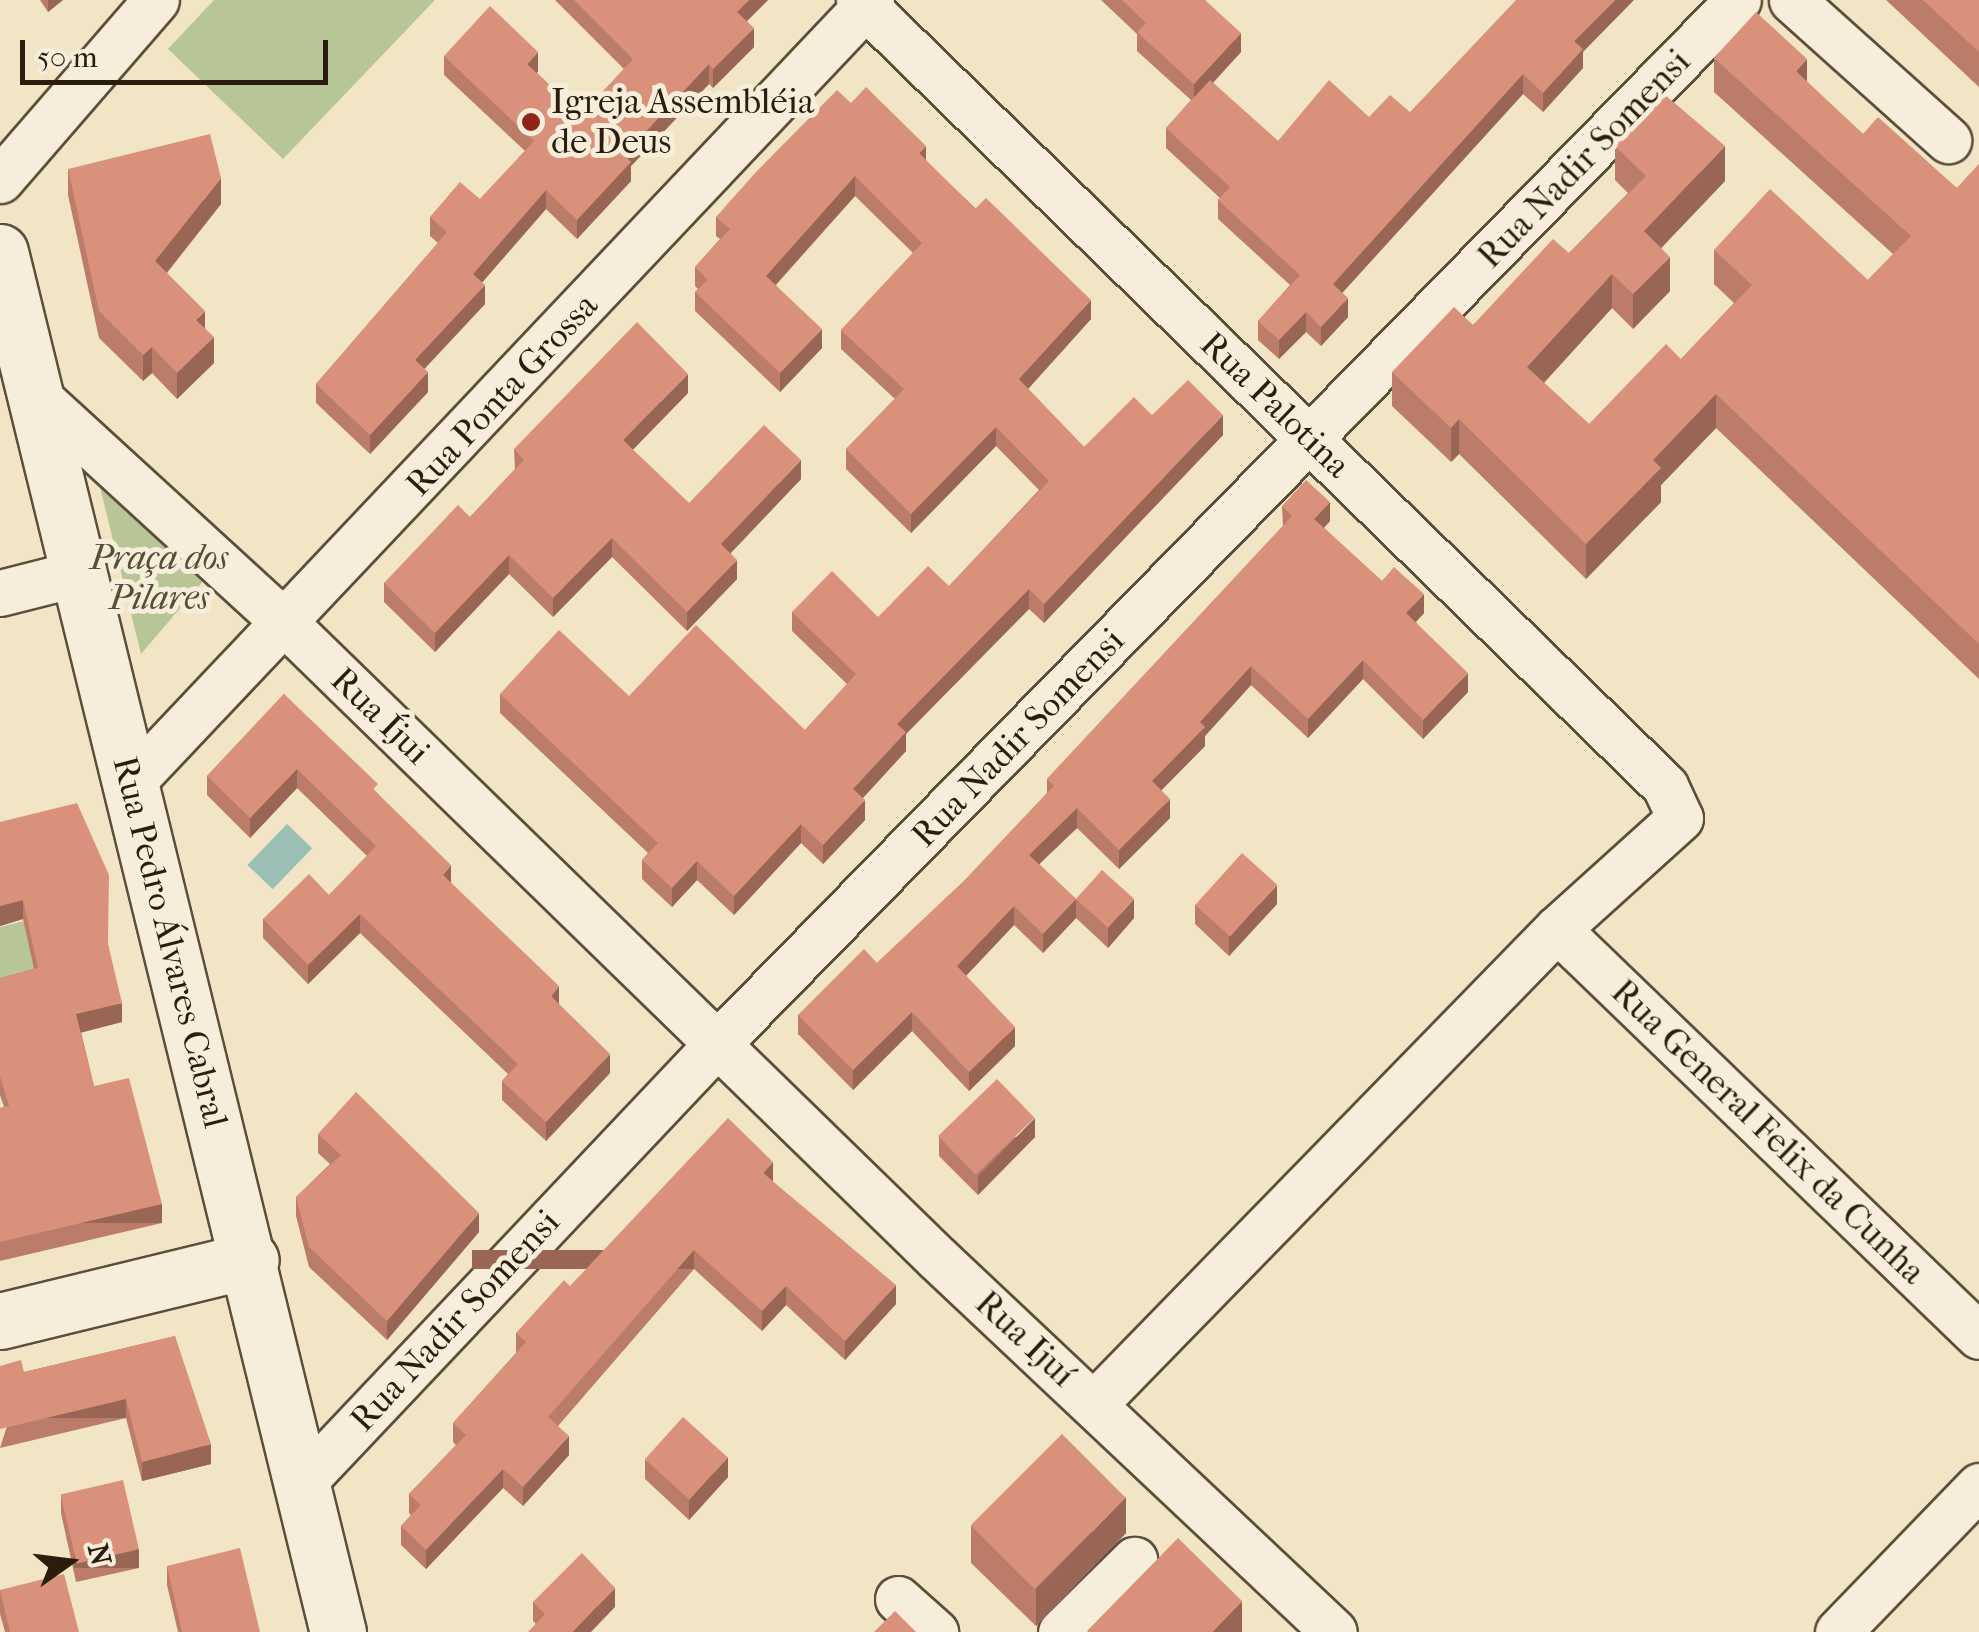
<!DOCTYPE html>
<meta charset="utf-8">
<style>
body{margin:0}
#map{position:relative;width:1979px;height:1632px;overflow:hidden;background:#f1e5c6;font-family:"IM FELL French Canon",serif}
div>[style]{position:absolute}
.green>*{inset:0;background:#b7c597}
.water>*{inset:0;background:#9bbfb5;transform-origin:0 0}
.roads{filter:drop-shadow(2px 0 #5d4e3b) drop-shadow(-2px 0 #5d4e3b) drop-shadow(0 2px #5d4e3b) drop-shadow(0 -2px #5d4e3b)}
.minor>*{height:45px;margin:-22.5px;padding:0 22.5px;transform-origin:22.5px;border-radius:22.5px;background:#f6eeda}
.tertiary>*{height:55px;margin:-27.5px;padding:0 27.5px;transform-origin:27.5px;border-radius:27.5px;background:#f6eeda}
.wall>*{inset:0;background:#bb7d6a}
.shaded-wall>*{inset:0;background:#996656;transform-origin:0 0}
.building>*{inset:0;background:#da917b;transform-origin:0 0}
.dots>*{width:28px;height:28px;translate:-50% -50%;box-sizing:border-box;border:5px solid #f6eeda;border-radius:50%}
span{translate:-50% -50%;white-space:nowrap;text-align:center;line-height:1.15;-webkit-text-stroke:10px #f6eeda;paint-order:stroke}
.poi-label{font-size:35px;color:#2c1c0d}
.left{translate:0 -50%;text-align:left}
.street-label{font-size:35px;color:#2c1c0d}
.park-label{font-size:35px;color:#564f36;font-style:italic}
.north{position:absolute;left:20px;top:1512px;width:100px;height:100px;-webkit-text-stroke:8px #f6eeda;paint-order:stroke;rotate:76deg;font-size:28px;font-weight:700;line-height:40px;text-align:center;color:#2c1c0d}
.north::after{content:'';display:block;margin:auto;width:35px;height:45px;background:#2c1c0d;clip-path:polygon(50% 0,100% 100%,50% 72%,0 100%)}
.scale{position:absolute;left:20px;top:40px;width:308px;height:45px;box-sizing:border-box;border:5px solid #2c1c0d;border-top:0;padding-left:12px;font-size:30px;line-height:35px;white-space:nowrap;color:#2c1c0d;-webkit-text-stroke:8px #f6eeda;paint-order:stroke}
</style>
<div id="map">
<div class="green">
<div style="clip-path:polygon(214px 0,435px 0,283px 159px,168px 49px)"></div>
<div style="clip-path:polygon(95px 467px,211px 572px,141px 654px)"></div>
<div style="clip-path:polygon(24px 921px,36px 977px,0 986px,0 927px)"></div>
</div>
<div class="water">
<div style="left:287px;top:824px;width:35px;height:57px;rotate:44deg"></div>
</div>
<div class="roads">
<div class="minor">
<div style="left:859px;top:0;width:1126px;rotate:44.28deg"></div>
<div style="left:1665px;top:786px;width:35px;rotate:65deg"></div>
<div style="left:1680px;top:818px;width:166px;rotate:137.9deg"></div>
<div style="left:1557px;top:929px;width:663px;rotate:134.27deg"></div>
<div style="left:1792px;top:0;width:210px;rotate:41.9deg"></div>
<div style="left:0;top:180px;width:238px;rotate:-49.1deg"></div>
<div style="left:36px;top:395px;width:340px;rotate:42.5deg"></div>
<div style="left:287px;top:625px;width:907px;rotate:44.24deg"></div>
<div style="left:937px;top:1258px;width:545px;rotate:43.29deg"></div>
<div style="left:0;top:593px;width:86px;rotate:-14.2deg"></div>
<div style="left:129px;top:785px;width:1080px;rotate:-46.61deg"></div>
<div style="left:1557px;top:929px;width:586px;rotate:43.96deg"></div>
<div style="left:303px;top:1482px;width:603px;rotate:-46.61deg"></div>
<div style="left:717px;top:1044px;width:1460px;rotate:-45.64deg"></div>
<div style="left:898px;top:1599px;width:50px;rotate:41.7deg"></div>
<div style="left:1061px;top:1632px;width:103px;rotate:-44.6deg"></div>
<div style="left:1838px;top:1632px;width:203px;rotate:-46deg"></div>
</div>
<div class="tertiary">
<div style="left:0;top:252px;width:1421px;rotate:76.24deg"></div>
<div style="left:0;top:1321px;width:258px;rotate:-13.7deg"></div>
</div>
</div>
<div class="wall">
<div style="clip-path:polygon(40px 0,63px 0,48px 12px)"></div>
<div style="clip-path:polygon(555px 0,768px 0,747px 21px,754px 47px,713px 88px,709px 84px,631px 166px,631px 181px,577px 239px,546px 209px,482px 282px,485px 304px,424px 369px,428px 392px,370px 454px,316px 403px,316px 384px,438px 243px,430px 236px,430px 217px,480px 199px,525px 151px,444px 75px,444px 56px,538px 71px,537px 73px,581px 115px,624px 69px)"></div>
<div style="clip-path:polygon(1101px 0,1205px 0,1241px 52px,1213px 83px,1278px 141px,1369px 117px,1410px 112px,1583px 52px,1583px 68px,1543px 112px,1523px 94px,1342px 293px,1348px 317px,1321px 346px,1306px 332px,1279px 359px,1258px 340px,1258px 321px,1290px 285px,1218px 219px,1218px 200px,1220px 198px,1166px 148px,1166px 128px,1191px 100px,1137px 51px,1137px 34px)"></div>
<div style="clip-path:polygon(1886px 0,1979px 0,1979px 87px)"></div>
<div style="clip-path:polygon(1714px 58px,1807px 82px,1863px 134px,1957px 188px,1979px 164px,1979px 679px,1716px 428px,1661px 485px,1661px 502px,1586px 579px,1459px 454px,1451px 462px,1392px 406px,1392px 372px,1473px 325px,1569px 253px,1628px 193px,1615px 180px,1615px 146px,1725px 181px,1661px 248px,1670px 291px,1633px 329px,1612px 308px,1544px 383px,1589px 424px,1681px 359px,1734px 303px,1714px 284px,1714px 250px,1868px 280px,1893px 254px,1714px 92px)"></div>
<div style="clip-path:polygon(851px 103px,926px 161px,1091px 319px,1028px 389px,1084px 447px,1152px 415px,1223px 435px,1044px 623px,1029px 609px,906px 734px,906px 751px,862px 798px,865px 820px,823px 864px,801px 843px,734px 915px,697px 880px,672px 907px,642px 879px,642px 860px,648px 853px,500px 713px,500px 694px,629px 696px,805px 730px,847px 684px,792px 631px,792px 612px,878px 617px,949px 586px,1039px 490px,996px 446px,911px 533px,846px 469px,846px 449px,895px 399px,841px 349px,841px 330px,913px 253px,855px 196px,776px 285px,822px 348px,780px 392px,695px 311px,695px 292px,698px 289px,695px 286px,695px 267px,720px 239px,716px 236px,716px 217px)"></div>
<div style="clip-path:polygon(68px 169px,221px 204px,167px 273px,205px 328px,214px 363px,177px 399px,152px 373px,143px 381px,99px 338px,68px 195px)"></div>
<div style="clip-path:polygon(688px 393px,632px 450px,689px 503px,801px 479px,731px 553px,737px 579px,687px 631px,612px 557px,553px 617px,509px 574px,435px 652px,384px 602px,384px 583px,470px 517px,515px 469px,514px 449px)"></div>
<div style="clip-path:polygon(1282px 506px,1330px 521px,1324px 528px,1382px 581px,1424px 613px,1416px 622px,1468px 692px,1423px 739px,1363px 679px,1308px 738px,1251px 685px,1205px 736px,1205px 746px,1161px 790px,1170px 818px,1119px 869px,1077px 828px,1039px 864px,1076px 899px,1134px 918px,1108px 948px,1076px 918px,1043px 953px,1014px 925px,966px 976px,1015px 1046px,969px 1091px,912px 1031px,853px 1090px,798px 1034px,798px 1015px,877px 963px,964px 881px,1047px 793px,1047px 779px,1283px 526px)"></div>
<div style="clip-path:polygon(284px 694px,378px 794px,451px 883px,559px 1005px,610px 1073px,546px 1141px,502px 1100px,502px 1081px,508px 1074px,360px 933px,308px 984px,263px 938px,263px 919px,329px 895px,367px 856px,297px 788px,250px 838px,207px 795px,207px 776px)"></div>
<div style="clip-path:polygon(0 822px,108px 945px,122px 1022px,81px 1032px,94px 1086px,162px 1223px,0 1261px,0 1108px,4px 1107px,0 1095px,0 978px,34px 969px,23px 919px,0 926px)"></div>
<div style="clip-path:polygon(1277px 904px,1229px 956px,1195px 924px,1195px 905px)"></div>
<div style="clip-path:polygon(318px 1134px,479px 1232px,387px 1340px,309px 1267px,296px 1216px,296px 1197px,330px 1164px,318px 1153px)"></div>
<div style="clip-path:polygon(939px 1137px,1035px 1137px,978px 1195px,939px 1156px)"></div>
<div style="clip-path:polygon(773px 1182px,896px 1304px,845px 1360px,786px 1305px,762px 1331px,694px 1269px,558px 1426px,569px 1455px,523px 1506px,503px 1488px,426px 1569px,401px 1545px,401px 1526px,411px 1515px,409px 1513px,409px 1494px,456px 1445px,453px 1442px,453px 1423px,516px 1353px,516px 1333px,570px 1286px)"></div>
<div style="clip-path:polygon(175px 1336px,211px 1464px,142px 1481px,126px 1418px,0 1448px,24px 1372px)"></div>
<div style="clip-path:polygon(645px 1460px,728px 1477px,689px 1520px,645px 1479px)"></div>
<div style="clip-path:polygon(61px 1494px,139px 1568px,76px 1582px,61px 1513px)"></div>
<div style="clip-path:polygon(971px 1526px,1126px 1533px,1036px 1626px,971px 1563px)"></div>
<div style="clip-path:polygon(167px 1566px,260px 1632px,178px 1632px,167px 1585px)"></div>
<div style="clip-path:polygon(0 1576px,0 1590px,79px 1632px,5px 1632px,0 1614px)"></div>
<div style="clip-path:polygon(533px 1602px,615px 1607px,536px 1624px,533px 1621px)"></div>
</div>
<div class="shaded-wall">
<div style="clip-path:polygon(48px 0,63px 0,48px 12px)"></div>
<div style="clip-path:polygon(749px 0,768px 0,737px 31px,737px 12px)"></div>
<div style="clip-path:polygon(1615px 0,1634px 0,1583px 52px,1583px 68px,1543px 112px,1543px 93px,1574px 41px)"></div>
<div style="clip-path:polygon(754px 28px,754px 47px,713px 88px,713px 69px)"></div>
<div style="clip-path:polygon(1241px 33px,1241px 52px,1194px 103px,1194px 84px)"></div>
<div style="clip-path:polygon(538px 52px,538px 71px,527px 83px,527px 64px)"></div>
<div style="clip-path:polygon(1807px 59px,1807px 94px,1796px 71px)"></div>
<div style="clip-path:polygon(709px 64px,709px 84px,631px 166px,631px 181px,577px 239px,577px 220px,624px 155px)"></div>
<div style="clip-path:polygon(1523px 74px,1523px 94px,1333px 303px,1333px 284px)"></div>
<div style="clip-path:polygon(926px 146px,926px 165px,919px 153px)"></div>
<div style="clip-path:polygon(1725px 146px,1725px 181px,1644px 266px,1644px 231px)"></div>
<div style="clip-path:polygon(855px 176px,855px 196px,766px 295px,766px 276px)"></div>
<div style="clip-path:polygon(221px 178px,221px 204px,155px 287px,155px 261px)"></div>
<div style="clip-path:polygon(546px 190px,546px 209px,473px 293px,473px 274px)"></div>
<div style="clip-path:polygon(1670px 257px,1670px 291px,1633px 329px,1633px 294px)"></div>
<div style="clip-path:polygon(1612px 274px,1612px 308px,1527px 401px,1527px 367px)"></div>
<div style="clip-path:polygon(485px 285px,485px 304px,415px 379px,415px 360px)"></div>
<div style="clip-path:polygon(1348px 298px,1348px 317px,1321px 346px,1321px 327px)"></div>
<div style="clip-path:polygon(1091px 300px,1091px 319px,1019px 399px,1019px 379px)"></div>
<div style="clip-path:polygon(205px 311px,205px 337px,196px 320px)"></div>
<div style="clip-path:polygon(1306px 312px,1306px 332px,1279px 359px,1279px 340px)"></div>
<div style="clip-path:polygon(822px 329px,822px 348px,780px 392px,780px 373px)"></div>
<div style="clip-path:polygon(214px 337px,214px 363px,177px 399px,177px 373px)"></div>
<div style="clip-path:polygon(152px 347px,152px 373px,143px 381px,143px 355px)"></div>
<div style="clip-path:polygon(428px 372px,428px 392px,370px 454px,370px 435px)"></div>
<div style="clip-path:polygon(688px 374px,688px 393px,623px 460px,623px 440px)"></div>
<div style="clip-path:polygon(1716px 394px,1716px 428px,1661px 485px,1661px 502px,1586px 579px,1586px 544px,1653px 460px)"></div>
<div style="clip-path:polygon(1223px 415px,1223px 435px,1044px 623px,1044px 604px)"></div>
<div style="clip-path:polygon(1459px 419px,1459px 454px,1451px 462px,1451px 428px)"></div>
<div style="clip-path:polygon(996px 427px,996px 446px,911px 533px,911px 514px)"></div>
<div style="clip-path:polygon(801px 460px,801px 479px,721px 563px,721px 544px)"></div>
<div style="clip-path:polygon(1330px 502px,1330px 521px,1314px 538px,1314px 519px)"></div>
<div style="clip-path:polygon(612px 538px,612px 557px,553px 617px,553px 598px)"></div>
<div style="clip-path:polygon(509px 555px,509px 574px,435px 652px,435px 633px)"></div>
<div style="clip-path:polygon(737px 560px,737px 579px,687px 631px,687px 612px)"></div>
<div style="clip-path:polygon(1029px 589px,1029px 609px,906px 734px,906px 751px,853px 809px,853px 789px,897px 724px)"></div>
<div style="clip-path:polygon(1424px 594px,1424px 613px,1406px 632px,1406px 613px)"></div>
<div style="clip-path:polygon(1363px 660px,1363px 679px,1308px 738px,1308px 719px)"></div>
<div style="clip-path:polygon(1251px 666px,1251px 685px,1205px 736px,1205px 746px,1152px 800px,1152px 781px,1200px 722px)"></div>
<div style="clip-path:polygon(1468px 673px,1468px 692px,1423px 739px,1423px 720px)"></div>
<div style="clip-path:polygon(297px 769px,297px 788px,250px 838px,250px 818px)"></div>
<div style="clip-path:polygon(1170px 799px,1170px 818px,1119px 869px,1119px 850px)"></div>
<div style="clip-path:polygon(865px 800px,865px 820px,823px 864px,823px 845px)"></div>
<div style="clip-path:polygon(1077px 808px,1077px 828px,1029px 874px,1029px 855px)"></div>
<div style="clip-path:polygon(801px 824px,801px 843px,734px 915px,734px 896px)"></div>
<div style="clip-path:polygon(697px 861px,697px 880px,672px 907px,672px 888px)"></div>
<div style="clip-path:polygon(451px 865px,451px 884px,443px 875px)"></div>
<div style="clip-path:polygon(1277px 885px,1277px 904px,1229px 956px,1229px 937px)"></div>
<div style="clip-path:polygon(1076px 899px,1076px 918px,1043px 953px,1043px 934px)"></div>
<div style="clip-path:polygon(1134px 899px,1134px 918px,1108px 948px,1108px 928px)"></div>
<div style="clip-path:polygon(23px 900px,23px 919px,0 926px,0 906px)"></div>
<div style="clip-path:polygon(1014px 906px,1014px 925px,957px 985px,957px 966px)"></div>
<div style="clip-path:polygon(360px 914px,360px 933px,308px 984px,308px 965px)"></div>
<div style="clip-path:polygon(559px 986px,559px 1006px,551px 996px)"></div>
<div style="clip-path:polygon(122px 1003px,122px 1022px,76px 1034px,76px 1014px)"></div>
<div style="clip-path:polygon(912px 1012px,912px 1031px,853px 1090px,853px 1070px)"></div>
<div style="clip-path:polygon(1015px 1027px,1015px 1046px,969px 1091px,969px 1072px)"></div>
<div style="clip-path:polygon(610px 1054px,610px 1073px,546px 1141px,546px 1122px)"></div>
<div style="clip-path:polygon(1035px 1118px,1035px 1137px,978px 1195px,978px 1176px)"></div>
<div style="clip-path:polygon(773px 1162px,773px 1182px,763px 1173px)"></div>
<div style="left:162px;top:1204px;width:19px;height:166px;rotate:90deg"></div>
<div style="clip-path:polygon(479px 1213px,479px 1232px,387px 1340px,387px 1321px)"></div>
<div style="left:694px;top:1250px;width:19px;height:222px;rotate:90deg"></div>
<div style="clip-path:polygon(896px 1285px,896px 1304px,845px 1360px,845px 1341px)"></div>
<div style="clip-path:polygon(786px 1286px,786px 1305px,762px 1331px,762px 1311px)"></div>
<div style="left:126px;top:1399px;width:19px;height:130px;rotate:90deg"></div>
<div style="clip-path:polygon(569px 1436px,569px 1455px,523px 1506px,523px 1487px)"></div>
<div style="clip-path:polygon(211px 1444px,211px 1464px,142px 1481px,142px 1462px)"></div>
<div style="clip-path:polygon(728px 1457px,728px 1477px,689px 1520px,689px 1500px)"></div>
<div style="clip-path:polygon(503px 1469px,503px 1488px,426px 1569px,426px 1550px)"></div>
<div style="clip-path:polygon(1126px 1497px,1126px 1533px,1036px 1626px,1036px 1589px)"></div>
<div style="left:139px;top:1549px;width:19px;height:65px;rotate:90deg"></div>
<div style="clip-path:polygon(615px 1588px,615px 1607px,591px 1632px,572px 1632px)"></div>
<div style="clip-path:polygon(1242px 1601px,1242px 1632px,1212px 1632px)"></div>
</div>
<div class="building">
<div style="clip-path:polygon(574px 0,749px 0,737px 12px,754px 28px,713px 69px,709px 64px,624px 155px,631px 162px,577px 220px,546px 190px,473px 274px,485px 285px,415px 360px,428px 372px,370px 435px,316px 384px,447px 232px,430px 217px,460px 182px,480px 199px,534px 141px,444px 56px,490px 6px,538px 52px,527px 64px,581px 115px,633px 59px)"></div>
<div style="clip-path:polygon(1122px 0,1205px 0,1241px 33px,1194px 84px,1137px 32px,1146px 23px)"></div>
<div style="clip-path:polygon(1516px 0,1615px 0,1574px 41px,1583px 49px,1543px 93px,1523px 74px,1333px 284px,1348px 298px,1321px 327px,1306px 312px,1279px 340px,1258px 321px,1300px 275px,1218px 200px,1230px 187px,1166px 128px,1210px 80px,1278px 141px,1329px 80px,1369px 117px,1390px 95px,1410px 112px)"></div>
<div style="clip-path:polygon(1923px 0,1979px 0,1979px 52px)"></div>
<div style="clip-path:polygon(1756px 12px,1807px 59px,1796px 71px,1863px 134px,1878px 117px,1957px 188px,1979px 164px,1979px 644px,1716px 394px,1653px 460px,1661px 468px,1586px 544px,1459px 419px,1451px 428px,1392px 372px,1454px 307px,1473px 325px,1553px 239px,1569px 253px,1646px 176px,1615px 146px,1664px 94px,1725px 146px,1644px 231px,1670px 257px,1633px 294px,1612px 274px,1527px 367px,1589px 424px,1666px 344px,1681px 359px,1752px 285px,1714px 250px,1770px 189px,1868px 280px,1911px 236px,1714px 58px)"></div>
<div style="clip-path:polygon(866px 87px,926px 146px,919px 153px,975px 209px,986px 198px,1091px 300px,1019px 379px,1084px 447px,1134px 397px,1152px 415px,1188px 380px,1223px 415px,1044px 604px,1029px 589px,897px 724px,906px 732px,853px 789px,865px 800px,823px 845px,801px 824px,734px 896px,697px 861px,672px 888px,642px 860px,658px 843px,500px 694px,559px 630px,629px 696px,696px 625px,805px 730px,856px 674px,792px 612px,832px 571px,878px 617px,928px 566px,949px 586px,1049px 481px,996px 427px,911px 514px,846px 449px,904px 389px,841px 330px,922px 243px,855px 176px,766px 276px,822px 329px,780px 373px,695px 292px,708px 280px,695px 267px,730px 229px,716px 217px,756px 172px,837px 90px,851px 103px)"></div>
<div style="clip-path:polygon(210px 134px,221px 178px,155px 261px,205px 311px,196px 320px,214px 337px,177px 373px,152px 347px,143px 355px,99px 311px,68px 169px)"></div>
<div style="clip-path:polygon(637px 322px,688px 374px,623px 440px,689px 503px,764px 425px,801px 460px,721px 544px,737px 560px,687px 612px,612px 538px,553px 598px,509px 555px,435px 633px,384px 583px,458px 505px,470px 517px,524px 460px,514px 449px)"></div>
<div style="clip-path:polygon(1306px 480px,1330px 502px,1314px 519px,1382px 581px,1394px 567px,1424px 594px,1406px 613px,1468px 673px,1423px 720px,1363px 660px,1308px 719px,1251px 666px,1200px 722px,1205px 727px,1152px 781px,1170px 799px,1119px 850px,1077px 808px,1029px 855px,1076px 899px,1043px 934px,1014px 906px,957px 966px,1015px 1027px,969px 1072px,912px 1012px,853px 1070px,798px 1015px,864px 949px,877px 963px,964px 881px,1054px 786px,1047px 779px,1292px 516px,1282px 506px)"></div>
<div style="clip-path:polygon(284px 694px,378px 784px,373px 789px,451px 865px,443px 875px,559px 986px,551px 996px,610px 1054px,546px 1122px,502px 1081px,518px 1064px,360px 914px,308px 965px,263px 919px,309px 874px,329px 895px,376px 846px,297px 769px,250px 818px,207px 776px)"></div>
<div style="clip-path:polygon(77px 803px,109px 875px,108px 944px,122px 1003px,76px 1014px,94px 1086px,129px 1078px,162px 1204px,0 1242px,0 1108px,9px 1106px,0 1076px,0 978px,38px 968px,23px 900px,0 906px,0 822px)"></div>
<div style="left:1242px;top:853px;width:47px;height:70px;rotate:42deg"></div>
<div style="left:1102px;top:870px;width:43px;height:39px;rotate:42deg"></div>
<div style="left:997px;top:1079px;width:54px;height:82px;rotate:46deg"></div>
<div style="clip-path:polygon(356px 1092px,479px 1213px,387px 1321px,309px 1247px,296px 1197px,341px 1155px,318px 1134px)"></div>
<div style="clip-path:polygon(728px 1118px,773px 1162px,763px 1173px,896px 1285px,845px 1341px,786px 1286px,762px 1311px,694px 1250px,548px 1417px,569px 1436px,523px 1487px,503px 1469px,426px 1550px,401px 1526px,421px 1505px,409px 1494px,466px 1435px,453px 1423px,526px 1342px,516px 1333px,564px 1280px,570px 1286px)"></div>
<div style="clip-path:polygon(175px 1336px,211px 1444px,142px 1462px,126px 1399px,0 1429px,0 1366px,21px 1360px,24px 1372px)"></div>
<div style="left:683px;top:1417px;width:60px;height:57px;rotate:42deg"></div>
<div style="left:1062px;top:1434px;width:90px;height:129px;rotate:45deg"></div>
<div style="left:123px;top:1480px;width:71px;height:64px;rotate:77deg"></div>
<div style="clip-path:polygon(1178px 1538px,1242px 1601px,1212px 1632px,1088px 1632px,1087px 1631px)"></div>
<div style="clip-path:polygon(240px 1548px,260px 1632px,182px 1632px,167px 1566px)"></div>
<div style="clip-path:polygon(582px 1553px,615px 1588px,572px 1632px,528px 1632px,545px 1614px,533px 1602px)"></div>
<div style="clip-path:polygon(64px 1574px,79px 1632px,10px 1632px,0 1590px)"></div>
<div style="clip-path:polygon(895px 1611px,916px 1632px,874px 1632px)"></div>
</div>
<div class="dots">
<div style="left:531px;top:122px;background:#8f2418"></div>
</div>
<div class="poi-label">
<span class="left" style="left:551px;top:122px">Igreja Assembléia<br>de Deus</span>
</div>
<div class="street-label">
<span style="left:1584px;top:159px;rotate:-46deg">Rua Nadir Somensi</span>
<span style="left:502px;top:395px;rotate:-47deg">Rua Ponta Grossa</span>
<span style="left:1275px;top:405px;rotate:44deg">Rua Palotina</span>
<span style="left:380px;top:716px;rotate:44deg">Rua Íjui</span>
<span style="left:1018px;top:738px;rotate:-46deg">Rua Nadir Somensi</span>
<span style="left:170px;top:942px;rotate:76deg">Rua Pedro Álvares Cabral</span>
<span style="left:1768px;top:1132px;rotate:44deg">Rua General Felix da Cunha</span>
<span style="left:455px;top:1321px;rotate:-47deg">Rua Nadir Somensi</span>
<span style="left:1025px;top:1339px;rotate:43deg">Rua Ijuí</span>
</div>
<div class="park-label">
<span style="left:159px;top:578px">Praça dos<br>Pilares</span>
</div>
<div class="north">N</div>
<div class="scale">50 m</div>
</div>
